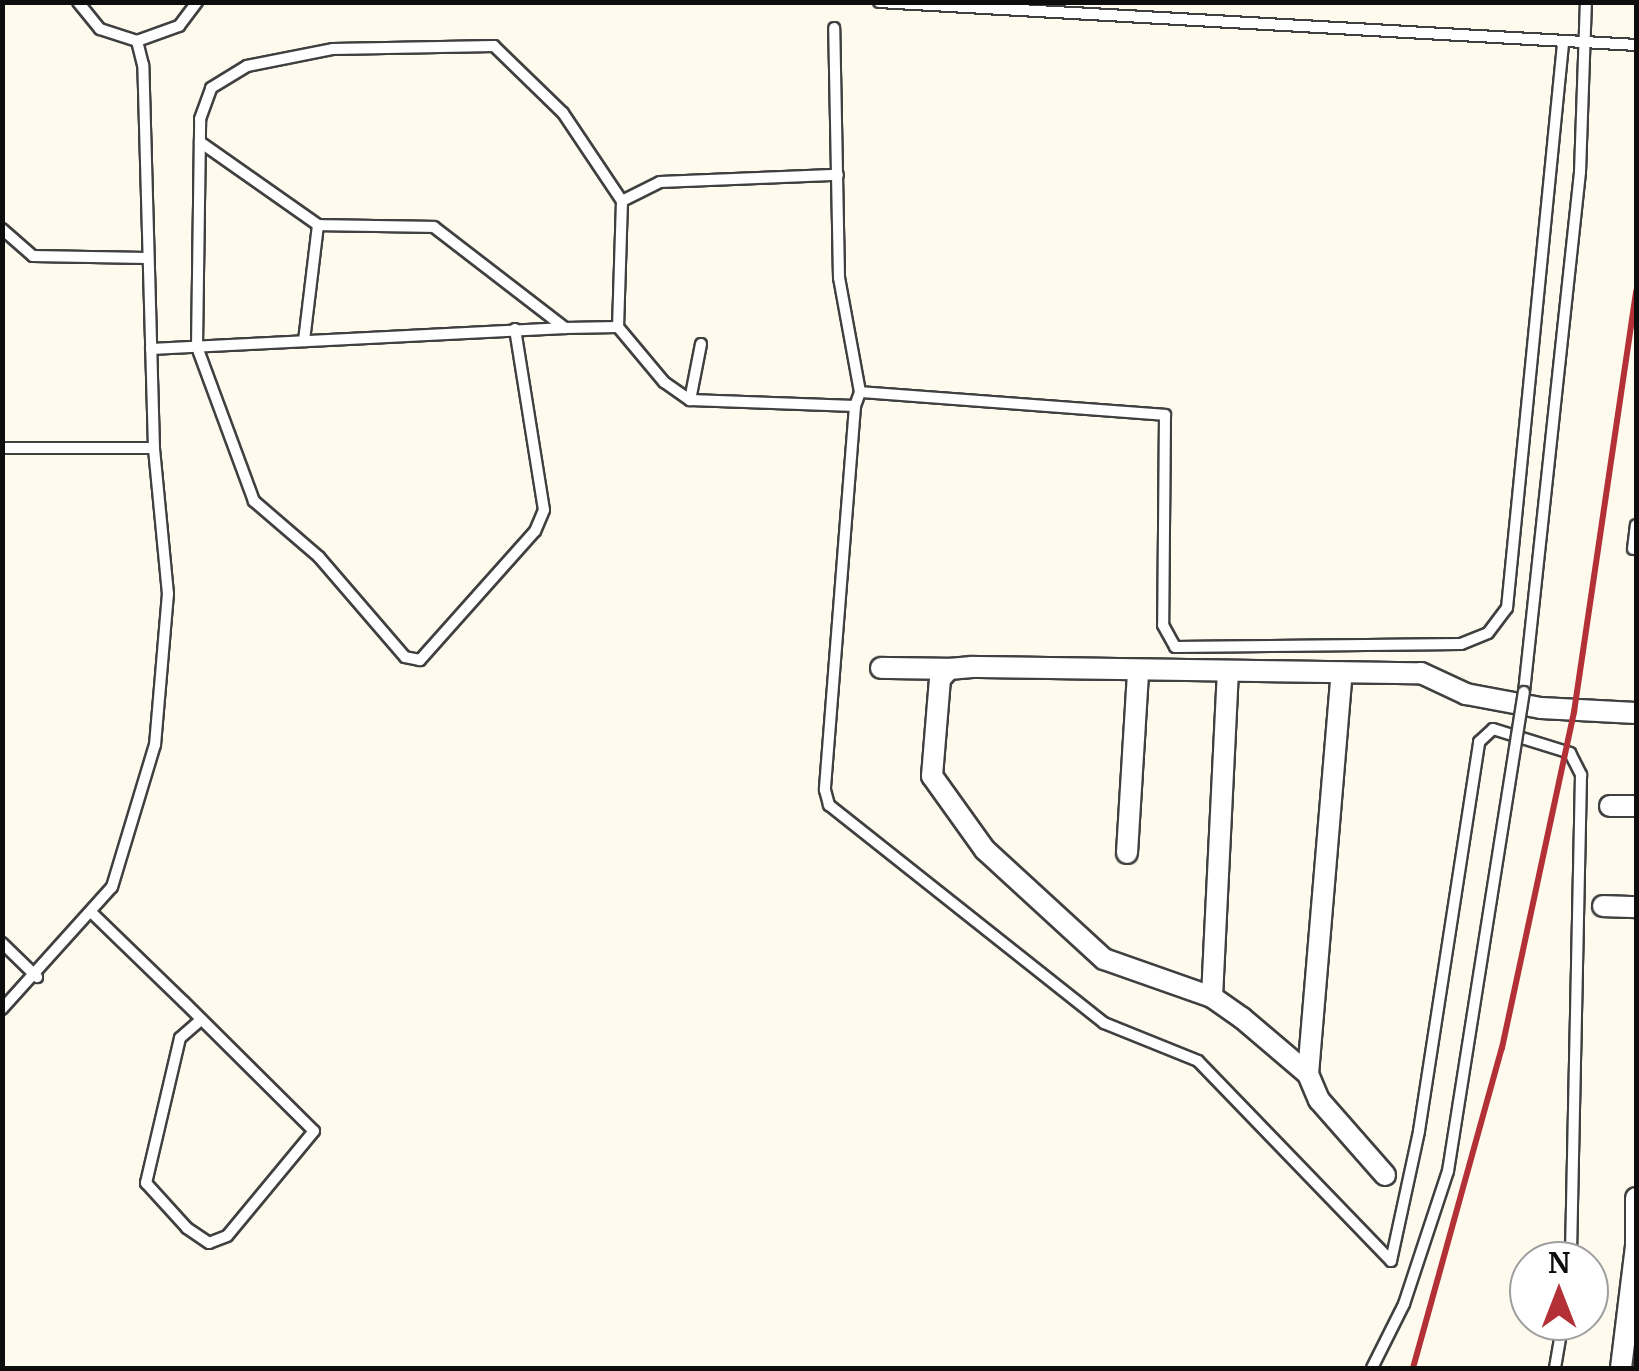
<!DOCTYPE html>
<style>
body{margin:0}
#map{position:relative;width:1639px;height:1371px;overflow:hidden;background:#fefbee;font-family:Merriweather,serif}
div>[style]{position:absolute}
.roads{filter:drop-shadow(2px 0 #404040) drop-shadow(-2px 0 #404040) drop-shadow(0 2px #404040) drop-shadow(0 -2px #404040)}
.lane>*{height:10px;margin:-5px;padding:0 5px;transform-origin:5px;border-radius:5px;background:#fff}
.street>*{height:20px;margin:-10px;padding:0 10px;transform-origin:10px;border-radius:10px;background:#fff}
.rail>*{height:6px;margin:-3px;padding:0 3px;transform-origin:3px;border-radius:3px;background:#b23036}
.bridges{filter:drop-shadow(2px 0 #404040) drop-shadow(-2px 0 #404040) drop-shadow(0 2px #404040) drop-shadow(0 -2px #404040)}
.lane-bridge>*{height:10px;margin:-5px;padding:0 5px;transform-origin:5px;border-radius:5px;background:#fff}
span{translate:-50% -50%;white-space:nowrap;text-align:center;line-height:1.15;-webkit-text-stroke:10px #fff;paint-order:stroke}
.frame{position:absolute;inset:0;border:5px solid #0d0d0d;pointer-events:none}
.north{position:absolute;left:1509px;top:1241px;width:100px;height:100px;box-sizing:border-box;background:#fff;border:2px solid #9e9e9e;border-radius:50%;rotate:0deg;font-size:28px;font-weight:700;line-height:40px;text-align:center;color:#0d0d0d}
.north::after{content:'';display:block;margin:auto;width:35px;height:45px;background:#b23036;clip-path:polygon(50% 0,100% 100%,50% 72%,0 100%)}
</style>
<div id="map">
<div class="roads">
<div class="lane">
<div style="left:78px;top:2px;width:35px;rotate:51deg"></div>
<div style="left:100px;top:29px;width:39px;rotate:18deg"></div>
<div style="left:137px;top:41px;width:45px;rotate:-19.7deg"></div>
<div style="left:179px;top:26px;width:30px;rotate:-53deg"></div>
<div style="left:879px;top:2px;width:758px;rotate:3.25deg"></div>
<div style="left:200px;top:142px;width:144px;rotate:35.1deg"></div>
<div style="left:622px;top:201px;width:42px;rotate:-26.6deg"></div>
<div style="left:660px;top:182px;width:178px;rotate:-2.3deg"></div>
<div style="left:2px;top:229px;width:41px;rotate:41.1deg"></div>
<div style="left:33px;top:256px;width:114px;rotate:1deg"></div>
<div style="left:618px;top:327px;width:72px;rotate:50.1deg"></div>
<div style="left:664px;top:382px;width:32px;rotate:35deg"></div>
<div style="left:515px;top:329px;width:183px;rotate:80.9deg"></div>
<div style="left:544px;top:510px;width:23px;rotate:113deg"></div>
<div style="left:535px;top:531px;width:173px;rotate:131.7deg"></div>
<div style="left:420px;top:660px;width:15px;rotate:-169deg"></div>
<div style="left:405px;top:657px;width:132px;rotate:-130.7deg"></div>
<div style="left:319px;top:557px;width:86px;rotate:-139.3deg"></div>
<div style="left:254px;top:501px;width:164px;rotate:-110.3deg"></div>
<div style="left:197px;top:347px;width:228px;rotate:-89.2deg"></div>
<div style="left:200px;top:119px;width:33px;rotate:-70deg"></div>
<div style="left:211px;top:88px;width:42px;rotate:-31.4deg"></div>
<div style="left:247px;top:66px;width:88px;rotate:-11.2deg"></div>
<div style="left:333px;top:49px;width:161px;rotate:-1.1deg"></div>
<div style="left:494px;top:46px;width:96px;rotate:44.2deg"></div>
<div style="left:563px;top:113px;width:106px;rotate:56.2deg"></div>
<div style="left:622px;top:201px;width:126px;rotate:91.8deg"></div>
<div style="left:618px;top:327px;width:53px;rotate:178.9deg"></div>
<div style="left:701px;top:344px;width:57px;rotate:101.1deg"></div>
<div style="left:690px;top:400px;width:165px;rotate:2.1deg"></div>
<div style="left:855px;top:406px;width:15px;rotate:-70deg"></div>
<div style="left:860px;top:392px;width:116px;rotate:-100.4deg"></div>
<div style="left:839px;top:278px;width:250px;rotate:-91.1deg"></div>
<div style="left:151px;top:349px;width:415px;rotate:-2.9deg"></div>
<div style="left:565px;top:328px;width:165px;rotate:-142.4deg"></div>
<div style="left:434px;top:227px;width:116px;rotate:-179deg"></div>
<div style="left:318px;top:225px;width:117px;rotate:96.9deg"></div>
<div style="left:860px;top:392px;width:306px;rotate:4.3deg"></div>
<div style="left:1165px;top:415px;width:210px;rotate:90.5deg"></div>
<div style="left:1163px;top:625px;width:25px;rotate:61deg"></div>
<div style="left:1175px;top:647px;width:286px;rotate:-0.6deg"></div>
<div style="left:1461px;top:644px;width:29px;rotate:-22deg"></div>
<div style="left:1488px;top:633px;width:31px;rotate:-53deg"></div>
<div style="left:1507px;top:608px;width:567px;rotate:-84.33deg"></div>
<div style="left:855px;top:406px;width:385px;rotate:94.5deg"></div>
<div style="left:825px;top:790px;width:16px;rotate:75deg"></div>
<div style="left:829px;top:805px;width:351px;rotate:38.4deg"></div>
<div style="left:1104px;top:1023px;width:101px;rotate:22deg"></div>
<div style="left:1198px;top:1061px;width:278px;rotate:46deg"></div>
<div style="left:1391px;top:1261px;width:133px;rotate:-77.8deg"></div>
<div style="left:1419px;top:1131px;width:394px;rotate:-81.2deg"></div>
<div style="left:1479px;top:742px;width:19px;rotate:-43deg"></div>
<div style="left:1493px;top:729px;width:81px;rotate:17.3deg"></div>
<div style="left:1570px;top:753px;width:25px;rotate:63deg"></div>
<div style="left:1581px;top:775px;width:486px;rotate:91.2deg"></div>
<div style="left:2px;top:448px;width:152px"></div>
<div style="left:1633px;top:549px;width:24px;rotate:-83deg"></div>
<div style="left:1524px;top:692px;width:523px;rotate:-83.85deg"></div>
<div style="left:1580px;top:172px;width:170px;rotate:-88deg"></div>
<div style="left:91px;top:912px;width:129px;rotate:44.1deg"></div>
<div style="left:184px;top:1002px;width:183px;rotate:44.8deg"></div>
<div style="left:314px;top:1131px;width:136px;rotate:129.6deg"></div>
<div style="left:227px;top:1236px;width:19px;rotate:159deg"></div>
<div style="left:209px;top:1243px;width:27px;rotate:-146deg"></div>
<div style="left:187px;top:1228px;width:61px;rotate:-132.3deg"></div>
<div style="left:146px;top:1183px;width:149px;rotate:-76.8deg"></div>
<div style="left:180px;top:1038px;width:28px;rotate:-41deg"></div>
<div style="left:2px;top:943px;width:49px;rotate:44.2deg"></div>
<div style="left:2px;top:1009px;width:164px;rotate:-48deg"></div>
<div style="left:112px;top:887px;width:148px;rotate:-73.2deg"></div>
<div style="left:155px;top:745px;width:152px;rotate:-85.1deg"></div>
<div style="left:168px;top:594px;width:147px;rotate:-95.5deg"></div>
<div style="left:154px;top:448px;width:383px;rotate:-91.6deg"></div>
<div style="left:143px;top:65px;width:25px;rotate:-104deg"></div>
<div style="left:1555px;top:1368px;width:48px;rotate:-80.3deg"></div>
</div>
<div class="street">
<div style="left:881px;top:668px;width:68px;rotate:0.8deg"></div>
<div style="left:1610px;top:806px;width:26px"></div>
<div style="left:1127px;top:853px;width:182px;rotate:-86.5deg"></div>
<div style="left:1603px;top:906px;width:33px;rotate:2deg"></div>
<div style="left:1212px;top:997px;width:325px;rotate:-87.2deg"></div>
<div style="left:1308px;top:1074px;width:403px;rotate:-85.2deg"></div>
<div style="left:1385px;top:1175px;width:100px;rotate:-131.3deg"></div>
<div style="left:1319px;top:1100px;width:28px;rotate:-113deg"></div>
<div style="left:1308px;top:1074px;width:87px;rotate:-139.7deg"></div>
<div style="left:1242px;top:1018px;width:37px;rotate:-145deg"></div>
<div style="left:1212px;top:997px;width:114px;rotate:-160.6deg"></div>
<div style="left:1104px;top:959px;width:161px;rotate:-137.5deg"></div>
<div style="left:985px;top:850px;width:91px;rotate:-125.6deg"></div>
<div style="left:932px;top:776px;width:97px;rotate:-85.3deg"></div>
<div style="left:940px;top:679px;width:13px;rotate:-48deg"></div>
<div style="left:949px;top:669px;width:23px;rotate:-5deg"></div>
<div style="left:972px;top:667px;width:449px;rotate:0.8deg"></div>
<div style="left:1421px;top:673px;width:50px;rotate:25deg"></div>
<div style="left:1466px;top:694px;width:76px;rotate:10.6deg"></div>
<div style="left:1541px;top:708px;width:95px;rotate:3deg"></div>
<div style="left:1636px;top:1198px;width:47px;rotate:90deg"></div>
<div style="left:1621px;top:1368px;width:123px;rotate:-83deg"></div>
</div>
</div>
<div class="rail">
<div style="left:1413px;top:1368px;width:332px;rotate:-74.5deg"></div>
<div style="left:1502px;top:1048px;width:344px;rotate:-77.9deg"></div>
<div style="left:1574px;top:712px;width:425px;rotate:-81.6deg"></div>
</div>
<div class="bridges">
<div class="lane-bridge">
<div style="left:1372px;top:1368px;width:72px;rotate:-63.4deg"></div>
<div style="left:1404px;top:1304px;width:140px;rotate:-71.7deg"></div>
<div style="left:1448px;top:1171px;width:485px;rotate:-81deg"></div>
</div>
</div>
<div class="frame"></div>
<div class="north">N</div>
</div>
